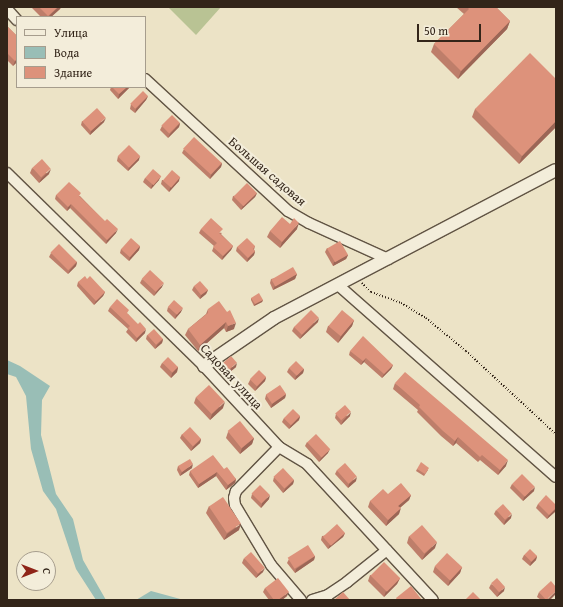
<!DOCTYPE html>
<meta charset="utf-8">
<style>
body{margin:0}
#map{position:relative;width:563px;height:607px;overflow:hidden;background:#ece3c6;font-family:"Gentium Book Plus",serif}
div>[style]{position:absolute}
.green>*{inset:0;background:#b9c394}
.water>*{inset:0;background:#99beb6}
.path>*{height:1.5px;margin-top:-0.75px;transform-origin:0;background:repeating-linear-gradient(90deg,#332519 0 1px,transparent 0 3px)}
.roads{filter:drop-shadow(1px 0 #615444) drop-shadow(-1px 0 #615444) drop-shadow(0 1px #615444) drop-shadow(0 -1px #615444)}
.minor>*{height:10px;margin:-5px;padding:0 5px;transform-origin:5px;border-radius:5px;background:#f3edda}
.tertiary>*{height:12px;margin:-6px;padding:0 6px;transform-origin:6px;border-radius:6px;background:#f3edda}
.wall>*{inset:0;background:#be7e6a}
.shaded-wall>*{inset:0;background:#9b6656}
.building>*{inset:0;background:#dd927b;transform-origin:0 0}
span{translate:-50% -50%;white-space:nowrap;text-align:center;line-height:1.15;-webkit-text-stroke:4px #f3edda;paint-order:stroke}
.street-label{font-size:13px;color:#332519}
.frame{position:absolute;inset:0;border:8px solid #332519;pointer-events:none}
.legend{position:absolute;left:16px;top:16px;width:130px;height:72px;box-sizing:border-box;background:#f3edda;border:1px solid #a69d8d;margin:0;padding:5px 7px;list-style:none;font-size:12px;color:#332519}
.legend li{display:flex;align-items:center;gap:8px;height:20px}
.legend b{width:20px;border:1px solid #a69d8d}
.north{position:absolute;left:16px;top:551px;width:40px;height:40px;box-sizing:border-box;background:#f3edda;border:1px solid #a69d8d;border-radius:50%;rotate:90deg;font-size:11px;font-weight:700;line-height:16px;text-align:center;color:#332519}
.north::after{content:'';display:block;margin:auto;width:14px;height:18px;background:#8f2418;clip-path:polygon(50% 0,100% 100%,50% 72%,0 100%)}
.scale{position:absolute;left:417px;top:24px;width:64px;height:18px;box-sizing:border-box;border:2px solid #332519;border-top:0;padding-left:5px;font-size:12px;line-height:14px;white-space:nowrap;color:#332519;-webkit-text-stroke:3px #f3edda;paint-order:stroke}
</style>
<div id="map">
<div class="green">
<div style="clip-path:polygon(168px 7px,221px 7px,196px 35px)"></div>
</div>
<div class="water">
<div style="clip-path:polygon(7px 360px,20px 366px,50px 386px,42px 400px,41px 435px,56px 494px,73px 519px,83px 560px,106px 600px,96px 600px,76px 569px,56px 509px,43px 491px,31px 449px,26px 396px,16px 377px,7px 374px)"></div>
<div style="clip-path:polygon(151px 591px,184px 600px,136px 600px)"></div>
</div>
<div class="path">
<div style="left:362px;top:283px;width:13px;rotate:45deg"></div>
<div style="left:371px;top:292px;width:32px;rotate:20deg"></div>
<div style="left:401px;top:303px;width:29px;rotate:31deg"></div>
<div style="left:426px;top:318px;width:52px;rotate:39.5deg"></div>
<div style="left:466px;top:351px;width:122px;rotate:42.7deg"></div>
</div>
<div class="roads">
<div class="minor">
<div style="left:7px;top:9px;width:15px;rotate:48deg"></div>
<div style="left:145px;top:79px;width:195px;rotate:42.7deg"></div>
<div style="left:288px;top:211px;width:24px;rotate:30deg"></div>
<div style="left:309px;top:223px;width:87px;rotate:24.5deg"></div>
<div style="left:7px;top:173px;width:276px;rotate:44.4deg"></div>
<div style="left:204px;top:366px;width:110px;rotate:47.2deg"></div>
<div style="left:279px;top:447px;width:33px;rotate:31deg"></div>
<div style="left:307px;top:464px;width:185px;rotate:47.2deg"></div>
<div style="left:338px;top:285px;width:290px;rotate:41.4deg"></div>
<div style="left:279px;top:447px;width:62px;rotate:134.3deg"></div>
<div style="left:236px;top:491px;width:7px;rotate:106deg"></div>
<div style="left:234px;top:498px;width:7px;rotate:82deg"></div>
<div style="left:235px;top:505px;width:70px;rotate:59deg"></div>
<div style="left:271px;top:565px;width:46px;rotate:49.4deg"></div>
<div style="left:312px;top:600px;width:17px;rotate:-17deg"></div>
<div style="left:328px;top:595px;width:23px;rotate:-34deg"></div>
<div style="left:347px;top:582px;width:51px;rotate:-38.7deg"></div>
</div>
<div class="tertiary">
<div style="left:204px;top:366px;width:85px;rotate:-34.4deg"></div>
<div style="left:274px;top:318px;width:318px;rotate:-27.7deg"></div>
</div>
</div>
<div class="wall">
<div style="clip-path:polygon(31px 7px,61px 7px,60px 9px,51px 17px,41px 17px)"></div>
<div style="clip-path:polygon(456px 7px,496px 7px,510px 21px,507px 29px,458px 79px,431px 52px,434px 44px,464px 14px)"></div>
<div style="clip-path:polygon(7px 26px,17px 36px,17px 62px,13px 66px,7px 60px)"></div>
<div style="clip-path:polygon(556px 79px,556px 127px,519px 164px,472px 117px,475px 109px)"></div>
<div style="clip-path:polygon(111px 87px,130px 87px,118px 99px,110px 90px)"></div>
<div style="clip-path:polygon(148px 96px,146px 100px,135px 113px,130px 109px,131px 104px)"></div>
<div style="clip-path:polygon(82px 121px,104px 122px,90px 135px,81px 125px)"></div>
<div style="clip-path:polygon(180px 123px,179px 127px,168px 138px,160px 130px,162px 126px)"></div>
<div style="clip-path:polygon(184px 149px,222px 163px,221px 167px,210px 179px,182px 153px)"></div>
<div style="clip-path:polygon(118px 156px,139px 160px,128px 171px,117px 161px)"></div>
<div style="clip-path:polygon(32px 168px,49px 174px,39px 183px,30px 173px)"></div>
<div style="clip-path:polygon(145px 178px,159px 180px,151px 189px,143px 182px)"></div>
<div style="clip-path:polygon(162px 180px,179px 181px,169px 192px,161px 184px)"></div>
<div style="clip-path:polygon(257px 193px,255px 197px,241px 210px,232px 200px,233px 196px)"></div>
<div style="clip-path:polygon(56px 195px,80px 196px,116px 233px,106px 244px,70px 208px,67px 211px,55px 199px)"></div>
<div style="clip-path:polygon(290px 224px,297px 229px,280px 248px,267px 237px,270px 231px)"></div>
<div style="clip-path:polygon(201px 229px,222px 233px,221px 234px,233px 246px,231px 250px,222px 260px,212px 251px,214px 246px,199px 233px)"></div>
<div style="clip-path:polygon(140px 246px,139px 250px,129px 261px,120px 253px,121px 249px)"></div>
<div style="clip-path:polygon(255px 246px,254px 250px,255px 251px,254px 255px,247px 262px,236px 251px,237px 247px)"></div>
<div style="clip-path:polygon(327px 248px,348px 255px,346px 259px,333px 266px,325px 252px)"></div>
<div style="clip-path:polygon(51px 253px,77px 262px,76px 266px,68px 274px,49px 257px)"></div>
<div style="clip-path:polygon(297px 274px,295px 279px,273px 290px,270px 283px,271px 279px)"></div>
<div style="clip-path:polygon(87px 279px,105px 292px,103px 296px,94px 305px,77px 286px,78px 282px)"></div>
<div style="clip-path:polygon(142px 279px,162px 287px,154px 296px,140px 283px)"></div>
<div style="clip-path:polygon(194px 286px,208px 290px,206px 294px,200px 299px,192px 290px)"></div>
<div style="clip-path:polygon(251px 298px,263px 300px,262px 302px,254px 306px,251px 300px)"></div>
<div style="clip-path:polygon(110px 307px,128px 314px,145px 333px,136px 342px,126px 332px,128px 329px,108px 311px)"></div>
<div style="clip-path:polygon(168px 307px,181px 312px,175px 319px,167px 311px)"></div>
<div style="clip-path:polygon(208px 309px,227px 312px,234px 329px,226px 332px,224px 328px,198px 351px,185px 335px,188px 329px,206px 314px)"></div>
<div style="clip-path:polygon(354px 320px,352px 326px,338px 343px,326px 332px,328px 326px)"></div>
<div style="clip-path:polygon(318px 322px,300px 339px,292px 331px,294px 327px)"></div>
<div style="clip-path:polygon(147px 335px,163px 339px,162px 343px,155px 349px,146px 339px)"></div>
<div style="clip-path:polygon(350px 351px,393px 365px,391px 369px,382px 378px,364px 362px,361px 365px,349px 355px)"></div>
<div style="clip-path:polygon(162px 363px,178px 367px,177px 372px,171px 378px,160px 367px)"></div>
<div style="clip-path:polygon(219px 366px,236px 367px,224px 377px,218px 370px)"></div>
<div style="clip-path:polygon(289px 368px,304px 369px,303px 373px,295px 380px,287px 372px)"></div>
<div style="clip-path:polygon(266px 377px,265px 381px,255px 391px,248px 384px,250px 380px)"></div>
<div style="clip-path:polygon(395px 383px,506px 466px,498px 475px,480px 460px,478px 462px,456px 443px,453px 446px,441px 436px,417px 412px,418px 410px,393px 389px)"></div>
<div style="clip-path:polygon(286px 394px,285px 398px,271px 408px,265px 399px,266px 395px)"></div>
<div style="clip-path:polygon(196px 397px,223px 408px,210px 420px,194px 403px)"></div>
<div style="clip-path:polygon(336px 414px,350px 416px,341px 425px,335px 418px)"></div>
<div style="clip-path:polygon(300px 416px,299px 420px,289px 429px,282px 422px,284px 418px)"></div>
<div style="clip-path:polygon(228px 432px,254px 438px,252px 444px,240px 454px,226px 438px)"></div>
<div style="clip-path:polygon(182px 434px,201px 439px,200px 443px,191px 451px,180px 438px)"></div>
<div style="clip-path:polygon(307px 442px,328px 453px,319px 462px,305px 446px)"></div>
<div style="clip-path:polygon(178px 466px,192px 468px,180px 476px,177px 470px)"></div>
<div style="clip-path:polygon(224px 469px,236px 479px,235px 483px,226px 490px,216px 476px,198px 488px,189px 475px,190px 471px)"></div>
<div style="clip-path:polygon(417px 469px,428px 470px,424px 476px,416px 471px)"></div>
<div style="clip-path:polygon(337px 470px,356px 481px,348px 488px,335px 474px)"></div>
<div style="clip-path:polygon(274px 477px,294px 480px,293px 484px,283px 493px,273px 481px)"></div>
<div style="clip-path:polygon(512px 484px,534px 491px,523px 501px,510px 488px)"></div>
<div style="clip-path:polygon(252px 494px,269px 499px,261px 508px,251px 498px)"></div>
<div style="clip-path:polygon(388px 494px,411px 495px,409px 500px,400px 508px,399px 514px,386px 526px,368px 507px,370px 501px)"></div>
<div style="clip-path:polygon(538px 504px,556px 505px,556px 511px,547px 519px,536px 508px)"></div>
<div style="clip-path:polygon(209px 506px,239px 530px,224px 540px,206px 513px)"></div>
<div style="clip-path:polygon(496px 510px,511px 518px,504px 525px,494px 514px)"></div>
<div style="clip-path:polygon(345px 533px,343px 537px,328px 549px,321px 540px,322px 536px)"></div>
<div style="clip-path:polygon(409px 536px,435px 548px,422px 560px,407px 543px)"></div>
<div style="clip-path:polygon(524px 555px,537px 556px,536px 560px,530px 566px,522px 559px)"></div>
<div style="clip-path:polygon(315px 556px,314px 560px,295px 573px,287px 563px,289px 559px)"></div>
<div style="clip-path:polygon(244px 558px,263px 572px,256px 578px,242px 563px)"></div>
<div style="clip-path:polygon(435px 566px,462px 567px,460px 573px,448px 586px,433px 572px)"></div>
<div style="clip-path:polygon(370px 575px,400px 578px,397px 584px,384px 597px,368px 581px)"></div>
<div style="clip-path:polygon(491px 584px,504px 591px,497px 597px,489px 588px)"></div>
<div style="clip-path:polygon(265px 588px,287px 596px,282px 600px,269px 600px,263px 592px)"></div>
<div style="clip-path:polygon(539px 592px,550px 600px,541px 600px,537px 597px)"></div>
</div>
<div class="shaded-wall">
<div style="clip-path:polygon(58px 7px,61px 7px,60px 9px,51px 17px,48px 17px)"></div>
<div style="clip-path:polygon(510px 21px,507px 29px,458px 79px,461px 71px)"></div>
<div style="clip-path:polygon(17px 59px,17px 62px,13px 66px,15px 61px)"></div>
<div style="clip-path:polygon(127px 87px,130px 87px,118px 99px,119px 94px)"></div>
<div style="clip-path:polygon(148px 96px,146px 100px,135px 113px,136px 109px)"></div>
<div style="clip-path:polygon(106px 118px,104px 122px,90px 135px,91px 131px)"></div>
<div style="clip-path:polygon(556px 121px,556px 127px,519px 164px,522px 156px)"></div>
<div style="clip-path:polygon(180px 123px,179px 127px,168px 138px,170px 134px)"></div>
<div style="clip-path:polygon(140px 156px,139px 160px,128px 171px,129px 167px)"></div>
<div style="clip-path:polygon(222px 163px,221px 167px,210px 179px,211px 175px)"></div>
<div style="clip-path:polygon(51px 169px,49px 174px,39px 183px,41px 179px)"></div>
<div style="clip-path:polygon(161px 176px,159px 180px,151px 189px,152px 185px)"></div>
<div style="clip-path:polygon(180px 177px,179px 181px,169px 192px,170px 188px)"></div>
<div style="clip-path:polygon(257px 193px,255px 197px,241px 210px,243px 206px)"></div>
<div style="clip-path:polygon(71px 204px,70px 208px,67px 211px,68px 207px)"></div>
<div style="clip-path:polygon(299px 223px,297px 229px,280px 248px,282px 242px)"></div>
<div style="clip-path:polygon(118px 229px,116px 233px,106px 244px,107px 240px)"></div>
<div style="clip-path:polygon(140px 246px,139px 250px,129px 261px,130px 257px)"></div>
<div style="clip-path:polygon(233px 246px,231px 250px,222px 260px,223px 256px)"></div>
<div style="clip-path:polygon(255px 251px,254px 255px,247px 262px,248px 258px)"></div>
<div style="clip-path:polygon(348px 255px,346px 259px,333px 266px,334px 262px)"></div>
<div style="clip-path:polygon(77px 262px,76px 266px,68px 274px,70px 270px)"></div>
<div style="clip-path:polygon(297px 274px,295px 279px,273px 290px,275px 286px)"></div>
<div style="clip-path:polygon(164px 283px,162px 287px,154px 296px,156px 292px)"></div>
<div style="clip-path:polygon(208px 290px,206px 294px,200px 299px,201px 295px)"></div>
<div style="clip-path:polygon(105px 292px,103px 296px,94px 305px,96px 301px)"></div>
<div style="clip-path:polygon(263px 300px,262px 302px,254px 306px,255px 304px)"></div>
<div style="clip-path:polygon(183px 308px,181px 312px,175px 319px,176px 315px)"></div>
<div style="clip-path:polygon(319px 318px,318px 322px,300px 339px,302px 335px)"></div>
<div style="clip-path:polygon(354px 320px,352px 326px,338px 343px,341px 336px)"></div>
<div style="clip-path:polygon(226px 322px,224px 328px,198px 351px,200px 345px)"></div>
<div style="clip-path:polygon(236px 323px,234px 329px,226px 332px,228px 326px)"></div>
<div style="clip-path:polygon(146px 329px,145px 333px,136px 342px,137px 338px)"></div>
<div style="clip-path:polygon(163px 339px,162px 343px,155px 349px,157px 345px)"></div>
<div style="clip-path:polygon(366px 358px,364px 362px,361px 365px,363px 361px)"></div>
<div style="clip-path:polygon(237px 363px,236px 367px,224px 377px,226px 373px)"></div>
<div style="clip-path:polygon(393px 365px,391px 369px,382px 378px,384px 374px)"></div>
<div style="clip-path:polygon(178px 367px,177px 372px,171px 378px,172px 373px)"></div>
<div style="clip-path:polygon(304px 369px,303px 373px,295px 380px,296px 376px)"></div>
<div style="clip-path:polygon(266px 377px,265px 381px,255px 391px,257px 387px)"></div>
<div style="clip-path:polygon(286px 394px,285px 398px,271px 408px,272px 404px)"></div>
<div style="clip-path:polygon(225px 402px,223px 408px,210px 420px,212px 414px)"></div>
<div style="clip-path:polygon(351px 412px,350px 416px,341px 425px,343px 421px)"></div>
<div style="clip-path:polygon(300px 416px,299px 420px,289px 429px,291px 425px)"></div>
<div style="clip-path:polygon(458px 437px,456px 443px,453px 446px,455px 441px)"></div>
<div style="clip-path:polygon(254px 438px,252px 444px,240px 454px,242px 448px)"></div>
<div style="clip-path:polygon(201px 439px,200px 443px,191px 451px,193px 447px)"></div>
<div style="clip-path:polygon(330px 449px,328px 453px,319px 462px,321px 458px)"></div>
<div style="clip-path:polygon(508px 460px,506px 466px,498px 475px,500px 470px)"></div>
<div style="clip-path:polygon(193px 464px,192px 468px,180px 476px,182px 472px)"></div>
<div style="clip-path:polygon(217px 472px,216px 476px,198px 488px,199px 484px)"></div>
<div style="clip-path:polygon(357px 477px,356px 481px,348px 488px,349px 484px)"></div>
<div style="clip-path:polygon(236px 479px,235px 483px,226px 490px,228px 485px)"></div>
<div style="clip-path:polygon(294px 480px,293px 484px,283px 493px,285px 489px)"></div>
<div style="clip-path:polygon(535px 487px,534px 491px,523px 501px,524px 497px)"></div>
<div style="clip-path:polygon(270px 495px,269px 499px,261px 508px,262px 503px)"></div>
<div style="clip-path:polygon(411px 495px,409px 500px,396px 511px,398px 506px)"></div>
<div style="clip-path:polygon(401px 508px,399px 514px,386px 526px,388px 520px)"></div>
<div style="clip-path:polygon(556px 508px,556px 511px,547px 519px,549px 515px)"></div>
<div style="clip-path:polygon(512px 514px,511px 518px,504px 525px,505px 521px)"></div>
<div style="clip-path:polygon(241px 524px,239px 530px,224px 540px,227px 534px)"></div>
<div style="clip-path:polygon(345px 533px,343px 537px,328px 549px,330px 545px)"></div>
<div style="clip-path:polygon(437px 542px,435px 548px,422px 560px,425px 554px)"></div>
<div style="clip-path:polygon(315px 556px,314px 560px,295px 573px,296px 569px)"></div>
<div style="clip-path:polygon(537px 556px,536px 560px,530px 566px,531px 562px)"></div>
<div style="clip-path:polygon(462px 567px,460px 573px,448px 586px,450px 580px)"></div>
<div style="clip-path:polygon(265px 568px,263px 572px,256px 578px,258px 574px)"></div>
<div style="clip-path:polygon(400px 578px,397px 584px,384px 597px,386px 591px)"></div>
<div style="clip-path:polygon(505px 587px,504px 591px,497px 597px,499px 593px)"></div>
<div style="clip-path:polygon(556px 591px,556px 594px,550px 600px,547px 600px)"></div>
<div style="clip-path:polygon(289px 592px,287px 596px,282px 600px,278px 600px)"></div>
</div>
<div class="building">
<div style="clip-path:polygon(39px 7px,58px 7px,48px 16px)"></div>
<div style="clip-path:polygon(467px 7px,496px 7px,510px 21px,461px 71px,434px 44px,469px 9px)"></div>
<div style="clip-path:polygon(7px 26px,17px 36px,17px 59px,15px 61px,7px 53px)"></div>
<div style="clip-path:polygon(530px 53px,556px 79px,556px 121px,522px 156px,475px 109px)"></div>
<div style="clip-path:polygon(112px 87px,127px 87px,119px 94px)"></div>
<div style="left:143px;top:91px;width:7px;height:18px;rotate:45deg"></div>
<div style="left:97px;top:108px;width:13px;height:20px;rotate:48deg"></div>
<div style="left:172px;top:115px;width:11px;height:15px;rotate:45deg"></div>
<div style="left:194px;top:137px;width:38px;height:16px;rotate:43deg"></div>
<div style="left:129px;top:145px;width:16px;height:16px;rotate:45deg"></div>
<div style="left:42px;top:159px;width:13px;height:13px;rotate:48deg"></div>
<div style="left:153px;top:169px;width:11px;height:12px;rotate:41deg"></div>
<div style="left:172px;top:170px;width:11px;height:14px;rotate:41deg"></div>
<div style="clip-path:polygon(69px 182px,81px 193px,79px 196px,105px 221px,107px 219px,118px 229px,107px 240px,71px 204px,68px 207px,56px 195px)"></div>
<div style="left:247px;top:183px;width:14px;height:19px;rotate:45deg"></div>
<div style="clip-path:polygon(282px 217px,290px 224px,294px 218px,299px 223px,282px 242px,270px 231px)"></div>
<div style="clip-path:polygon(211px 218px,223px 229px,219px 233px,233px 246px,223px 256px,213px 247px,217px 243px,201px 229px)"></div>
<div style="left:131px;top:238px;width:12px;height:15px;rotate:42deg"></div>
<div style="clip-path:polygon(247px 238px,255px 246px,253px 249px,255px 251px,248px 258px,237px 247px)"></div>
<div style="left:340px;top:241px;width:16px;height:15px;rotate:60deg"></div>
<div style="left:59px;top:244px;width:25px;height:12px;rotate:45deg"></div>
<div style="left:293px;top:267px;width:8px;height:25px;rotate:60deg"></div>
<div style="left:150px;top:270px;width:19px;height:12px;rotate:43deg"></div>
<div style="clip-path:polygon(85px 276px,87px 279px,90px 276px,105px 292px,96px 301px,78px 282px)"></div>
<div style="clip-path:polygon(200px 281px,208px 290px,201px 295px,194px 286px)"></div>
<div style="clip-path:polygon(259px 293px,263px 300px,255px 304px,251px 298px)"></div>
<div style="clip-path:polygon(117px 299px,129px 310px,127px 313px,138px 324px,140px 322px,146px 329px,137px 338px,128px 328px,130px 326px,110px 307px)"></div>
<div style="left:174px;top:300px;width:12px;height:9px;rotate:42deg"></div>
<div style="clip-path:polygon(219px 301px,227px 312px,230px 310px,236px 323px,228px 326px,226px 322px,200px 345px,188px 329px,208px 313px,208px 309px)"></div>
<div style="left:311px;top:310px;width:11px;height:24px;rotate:45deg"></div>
<div style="left:342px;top:310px;width:16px;height:21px;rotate:40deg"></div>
<div style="left:154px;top:329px;width:13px;height:9px;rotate:48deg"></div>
<div style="clip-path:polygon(363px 336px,393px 365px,384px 374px,366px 358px,363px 361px,350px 351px)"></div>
<div style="left:231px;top:356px;width:9px;height:16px;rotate:49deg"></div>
<div style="left:168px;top:357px;width:14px;height:8px;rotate:45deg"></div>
<div style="left:296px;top:361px;width:11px;height:10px;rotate:45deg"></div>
<div style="left:259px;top:370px;width:10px;height:13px;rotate:45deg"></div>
<div style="clip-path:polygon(405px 372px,508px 460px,500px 470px,482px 455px,480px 457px,458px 437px,455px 441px,443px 431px,419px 407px,420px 405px,395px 383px)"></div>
<div style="left:209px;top:385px;width:23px;height:18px;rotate:47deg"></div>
<div style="left:280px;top:385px;width:11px;height:17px;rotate:56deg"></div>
<div style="left:345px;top:405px;width:9px;height:13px;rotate:49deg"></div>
<div style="left:293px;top:409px;width:10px;height:13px;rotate:45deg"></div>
<div style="left:240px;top:421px;width:22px;height:16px;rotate:51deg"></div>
<div style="left:190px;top:427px;width:16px;height:11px;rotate:47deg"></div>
<div style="left:316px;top:434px;width:21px;height:12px;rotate:47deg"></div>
<div style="clip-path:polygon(213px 455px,224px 469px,227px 467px,236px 479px,228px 485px,217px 472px,199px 484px,190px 471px)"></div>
<div style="clip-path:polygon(190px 459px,193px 464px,182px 472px,178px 466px)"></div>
<div style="clip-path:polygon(421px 462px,429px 468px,425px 474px,417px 469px)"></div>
<div style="left:345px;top:463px;width:18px;height:11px;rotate:49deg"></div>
<div style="left:283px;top:468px;width:16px;height:13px;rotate:47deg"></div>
<div style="left:522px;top:474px;width:18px;height:14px;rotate:45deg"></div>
<div style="clip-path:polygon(401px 483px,411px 495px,398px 506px,401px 508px,388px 520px,370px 501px,383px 489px,388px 494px)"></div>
<div style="left:260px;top:485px;width:14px;height:12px;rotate:45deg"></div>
<div style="clip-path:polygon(546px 495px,556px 505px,556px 508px,549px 515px,538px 504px)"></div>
<div style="left:223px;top:497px;width:32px;height:17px;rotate:56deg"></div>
<div style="left:503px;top:504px;width:13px;height:9px;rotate:48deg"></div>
<div style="left:337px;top:524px;width:12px;height:19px;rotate:48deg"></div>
<div style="left:422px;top:525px;width:23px;height:17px;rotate:49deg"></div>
<div style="left:308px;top:545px;width:13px;height:24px;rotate:58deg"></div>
<div style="left:530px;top:549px;width:10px;height:8px;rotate:45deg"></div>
<div style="left:251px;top:552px;width:21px;height:9px;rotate:49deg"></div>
<div style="left:447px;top:553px;width:21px;height:18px;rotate:43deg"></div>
<div style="left:384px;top:562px;width:23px;height:19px;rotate:45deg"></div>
<div style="clip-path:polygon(278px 578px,289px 592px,278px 600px,274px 600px,265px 588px)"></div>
<div style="left:497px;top:578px;width:12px;height:8px;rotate:48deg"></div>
<div style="clip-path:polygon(551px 581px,556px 587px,556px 591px,546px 600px,539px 592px)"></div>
<div style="clip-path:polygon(411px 586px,422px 600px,397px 600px,396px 598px)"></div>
<div style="clip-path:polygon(343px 592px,350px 600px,334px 600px)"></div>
<div style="clip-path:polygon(473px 592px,481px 600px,465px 600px)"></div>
</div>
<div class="street-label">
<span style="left:267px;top:172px;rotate:41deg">Большая садовая</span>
<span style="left:231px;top:377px;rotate:47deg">Садовая улица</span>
</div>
<div class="frame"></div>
<ul class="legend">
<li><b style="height:5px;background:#f3edda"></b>Улица</li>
<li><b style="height:11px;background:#99beb6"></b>Вода</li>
<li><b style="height:11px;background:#dd927b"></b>Здание</li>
</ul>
<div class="north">С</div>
<div class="scale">50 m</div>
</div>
